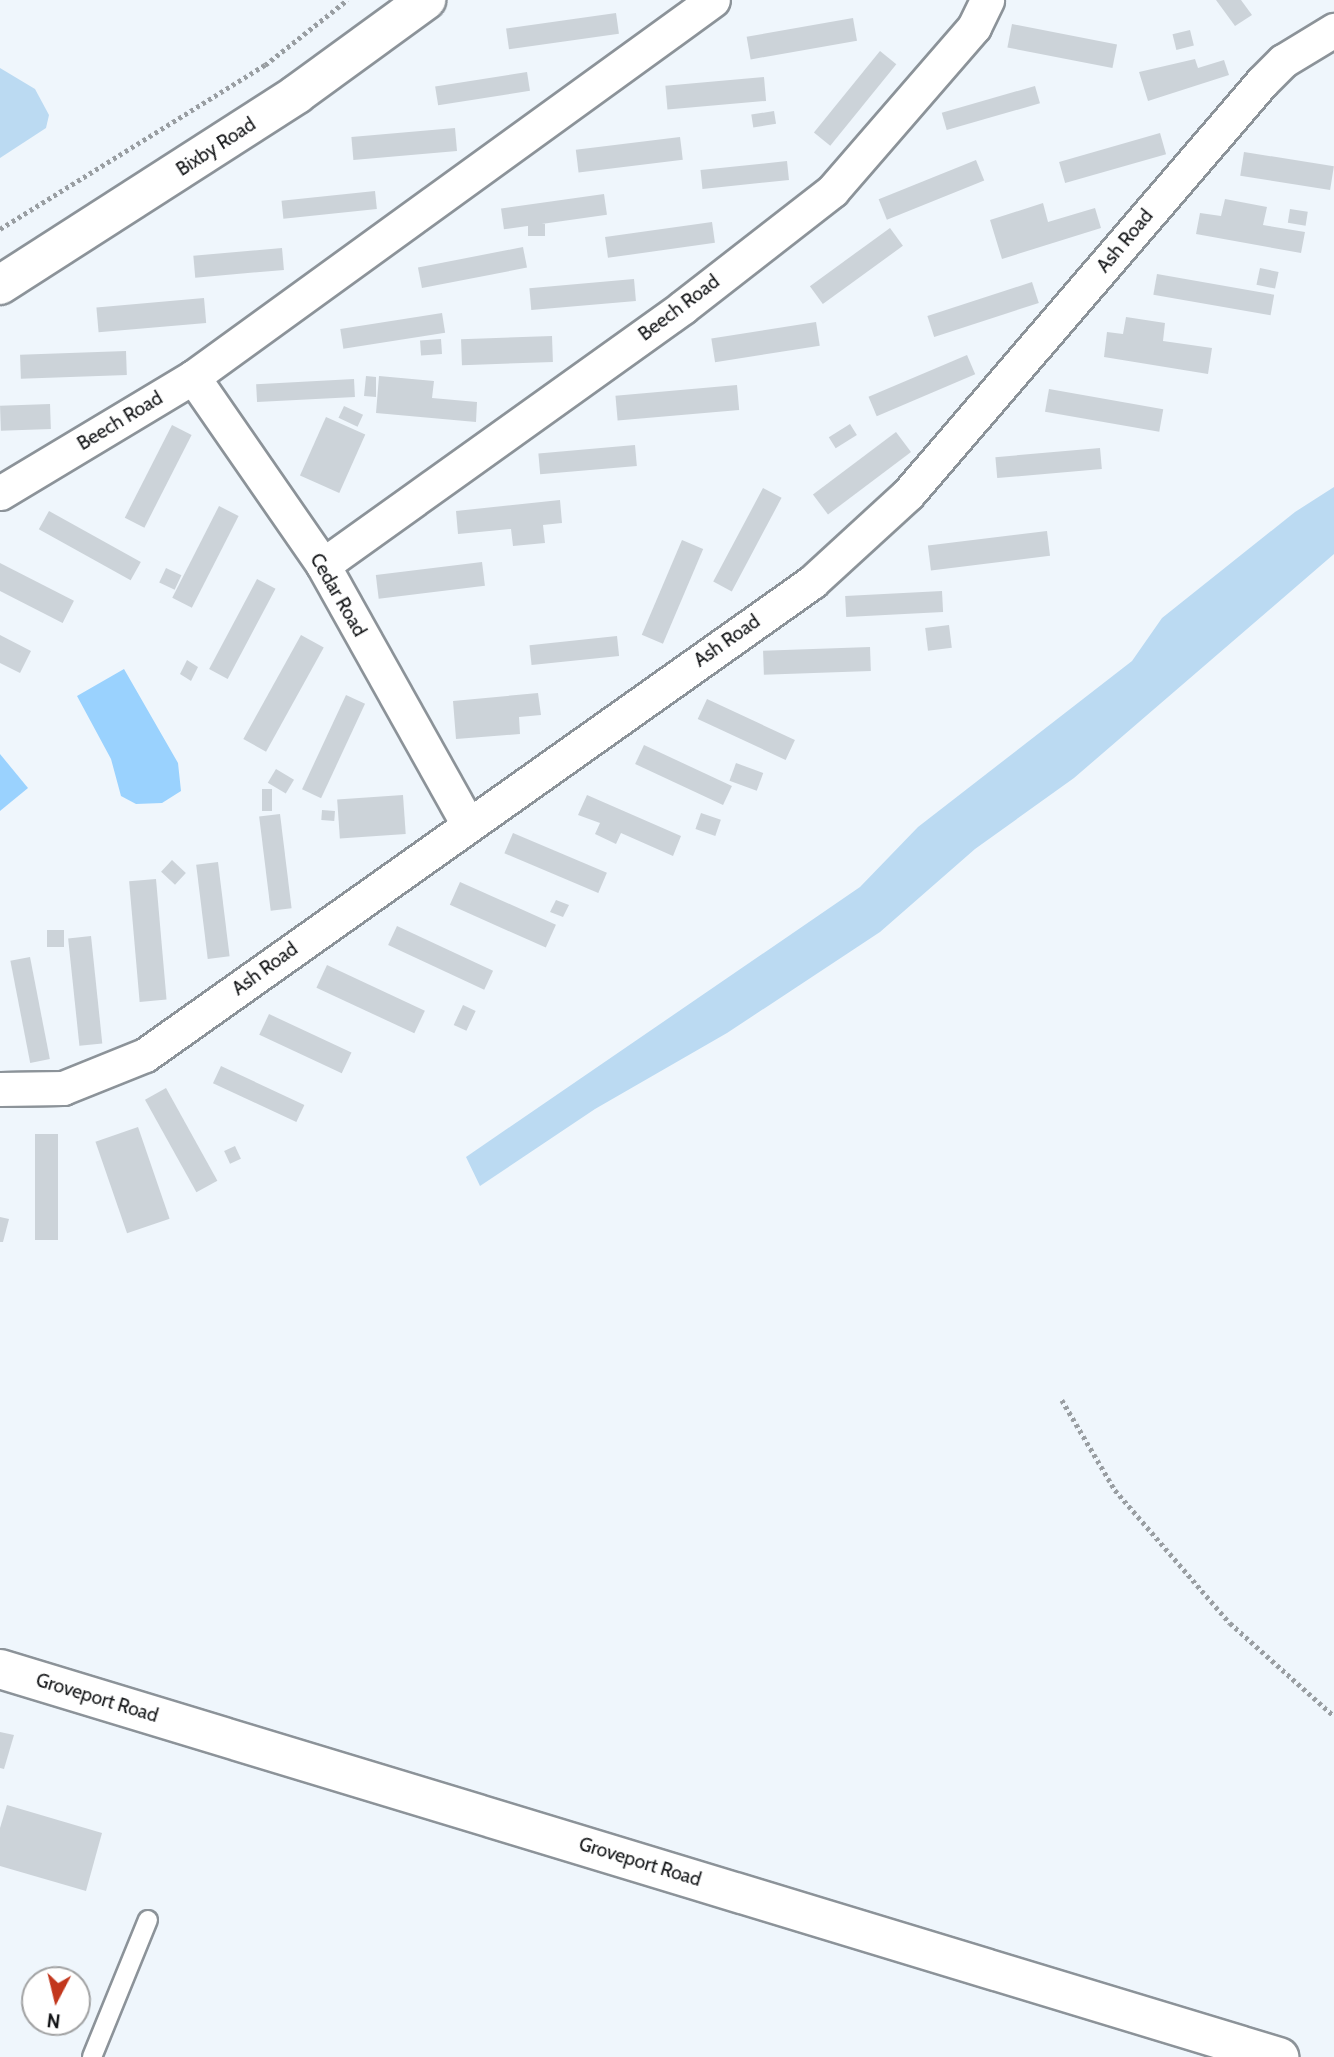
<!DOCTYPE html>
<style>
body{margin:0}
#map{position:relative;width:1334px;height:2057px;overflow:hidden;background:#eff6fc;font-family:Cabin,sans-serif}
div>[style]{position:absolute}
.green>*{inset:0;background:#9ad2fe}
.water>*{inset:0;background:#bbdaf2}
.building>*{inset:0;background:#ccd3d9;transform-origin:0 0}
.path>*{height:4.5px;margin-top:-2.25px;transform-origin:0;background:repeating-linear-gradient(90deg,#999ea2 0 3.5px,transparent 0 7px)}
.roads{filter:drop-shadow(2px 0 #8c9399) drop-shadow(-2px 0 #8c9399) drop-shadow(0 2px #8c9399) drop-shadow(0 -2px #8c9399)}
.lane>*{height:18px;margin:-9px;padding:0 9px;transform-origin:9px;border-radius:9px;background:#fff}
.street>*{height:33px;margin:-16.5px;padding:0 16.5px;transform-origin:16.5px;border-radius:16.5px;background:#fff}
.secondary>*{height:38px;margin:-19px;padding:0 19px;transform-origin:19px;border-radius:19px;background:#fff}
.primary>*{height:38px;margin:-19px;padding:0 19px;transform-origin:19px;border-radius:19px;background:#fff}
span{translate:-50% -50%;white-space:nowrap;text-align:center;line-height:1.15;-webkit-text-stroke:5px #fff;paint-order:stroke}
.street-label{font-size:19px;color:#141618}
.north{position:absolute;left:21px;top:1966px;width:70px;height:70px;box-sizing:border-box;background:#fff;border:2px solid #a1a2a3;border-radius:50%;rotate:187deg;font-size:19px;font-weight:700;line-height:28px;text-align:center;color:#141618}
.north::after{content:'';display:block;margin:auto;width:24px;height:32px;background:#c2371d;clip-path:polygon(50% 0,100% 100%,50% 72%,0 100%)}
</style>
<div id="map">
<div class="green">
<div style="clip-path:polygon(124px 669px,178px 763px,181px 791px,162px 803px,136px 804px,121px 796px,111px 759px,77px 696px)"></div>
<div style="clip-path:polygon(0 754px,28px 788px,0 811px)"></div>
</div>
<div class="water">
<div style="clip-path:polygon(0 68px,35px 89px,49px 115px,46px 128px,0 158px)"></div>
<div style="clip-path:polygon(1334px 487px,1334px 554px,1074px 778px,975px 849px,880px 932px,727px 1033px,595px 1109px,480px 1186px,466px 1157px,860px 887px,918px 827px,1132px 661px,1162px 618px,1295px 512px)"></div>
</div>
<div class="building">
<div style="clip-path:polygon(1216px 0,1241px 0,1252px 15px,1235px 26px)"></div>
<div style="left:616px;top:13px;width:21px;height:111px;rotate:82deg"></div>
<div style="left:853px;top:18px;width:23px;height:108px;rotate:80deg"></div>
<div style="left:1012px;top:24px;width:107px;height:24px;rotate:11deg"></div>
<div style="left:1190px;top:30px;width:16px;height:18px;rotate:76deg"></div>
<div style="left:880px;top:51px;width:21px;height:105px;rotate:39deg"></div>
<div style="clip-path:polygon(1195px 59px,1198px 68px,1224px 60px,1229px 75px,1148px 101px,1139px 72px)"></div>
<div style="left:527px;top:72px;width:19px;height:93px;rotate:81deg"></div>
<div style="left:764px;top:77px;width:24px;height:99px;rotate:85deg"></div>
<div style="left:1035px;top:86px;width:18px;height:97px;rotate:74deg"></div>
<div style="left:774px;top:111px;width:13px;height:23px;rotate:81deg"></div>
<div style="left:455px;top:128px;width:23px;height:104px;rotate:85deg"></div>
<div style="left:1160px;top:133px;width:22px;height:105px;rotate:74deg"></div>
<div style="left:680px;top:137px;width:23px;height:105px;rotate:83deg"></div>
<div style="left:1244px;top:152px;width:91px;height:24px;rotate:9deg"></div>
<div style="left:976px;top:160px;width:22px;height:105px;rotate:68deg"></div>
<div style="left:787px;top:161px;width:19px;height:87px;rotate:84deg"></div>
<div style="left:375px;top:191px;width:18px;height:94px;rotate:84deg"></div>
<div style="left:604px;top:194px;width:21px;height:104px;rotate:82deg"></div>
<div style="clip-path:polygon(1225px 199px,1267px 207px,1263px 225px,1305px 232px,1301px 253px,1196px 234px,1200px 213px,1221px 216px)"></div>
<div style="clip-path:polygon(1043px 203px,1048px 222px,1095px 208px,1101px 228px,1002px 259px,990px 220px)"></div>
<div style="left:1290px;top:209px;width:18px;height:14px;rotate:9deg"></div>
<div style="left:712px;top:222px;width:21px;height:108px;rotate:82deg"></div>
<div style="left:545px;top:224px;width:12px;height:17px;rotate:90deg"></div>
<div style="left:890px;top:228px;width:22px;height:99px;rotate:54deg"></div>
<div style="left:523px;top:247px;width:21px;height:107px;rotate:79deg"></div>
<div style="left:282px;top:248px;width:22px;height:89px;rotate:85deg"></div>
<div style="left:1260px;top:268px;width:19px;height:17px;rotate:12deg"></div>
<div style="left:1157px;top:274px;width:119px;height:21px;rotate:10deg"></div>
<div style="left:634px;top:279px;width:22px;height:105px;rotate:85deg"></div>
<div style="left:1032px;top:282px;width:22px;height:110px;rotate:72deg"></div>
<div style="left:204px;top:298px;width:25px;height:108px;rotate:85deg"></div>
<div style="left:442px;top:313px;width:20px;height:103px;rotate:81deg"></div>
<div style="clip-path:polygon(1126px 317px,1165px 323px,1163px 341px,1212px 348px,1208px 374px,1104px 357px,1107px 332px,1123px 334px)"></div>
<div style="left:816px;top:322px;width:24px;height:106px;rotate:81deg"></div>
<div style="left:552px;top:336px;width:26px;height:91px;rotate:88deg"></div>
<div style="left:441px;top:339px;width:15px;height:21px;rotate:86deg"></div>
<div style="left:126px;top:351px;width:24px;height:106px;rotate:88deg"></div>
<div style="left:967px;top:355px;width:21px;height:107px;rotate:67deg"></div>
<div style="clip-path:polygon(366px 376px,376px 377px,376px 397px,364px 396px)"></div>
<div style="clip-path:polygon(379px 376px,434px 381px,432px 398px,477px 402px,476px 422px,376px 413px)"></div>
<div style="left:354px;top:379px;width:18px;height:98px;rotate:87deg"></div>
<div style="left:737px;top:385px;width:25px;height:122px;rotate:85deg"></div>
<div style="left:1049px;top:389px;width:116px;height:23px;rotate:10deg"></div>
<div style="left:50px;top:404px;width:25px;height:50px;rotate:88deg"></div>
<div style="left:344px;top:406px;width:21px;height:13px;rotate:25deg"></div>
<div style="left:326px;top:417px;width:43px;height:64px;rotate:24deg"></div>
<div style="left:850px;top:424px;width:13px;height:25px;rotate:58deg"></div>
<div style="left:172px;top:425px;width:22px;height:104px;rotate:27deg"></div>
<div style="left:896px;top:432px;width:25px;height:104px;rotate:53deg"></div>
<div style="left:635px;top:445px;width:21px;height:97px;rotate:85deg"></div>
<div style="left:1100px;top:448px;width:21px;height:105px;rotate:85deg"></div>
<div style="left:763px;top:488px;width:21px;height:106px;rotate:28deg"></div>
<div style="clip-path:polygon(560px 500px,562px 523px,543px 525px,545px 543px,513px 546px,511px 529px,458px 534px,456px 511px)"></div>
<div style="left:219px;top:506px;width:22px;height:103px;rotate:27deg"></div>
<div style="left:49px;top:511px;width:105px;height:21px;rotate:29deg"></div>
<div style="left:1047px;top:531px;width:25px;height:120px;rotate:83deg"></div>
<div style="left:682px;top:540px;width:23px;height:103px;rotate:23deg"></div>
<div style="left:482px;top:562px;width:24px;height:107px;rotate:83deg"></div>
<div style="left:0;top:563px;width:83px;height:25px;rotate:27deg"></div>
<div style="left:166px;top:568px;width:17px;height:16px;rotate:25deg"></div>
<div style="left:257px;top:579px;width:21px;height:102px;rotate:28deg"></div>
<div style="left:942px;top:591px;width:21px;height:97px;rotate:87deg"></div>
<div style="left:949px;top:625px;width:23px;height:24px;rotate:83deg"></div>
<div style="clip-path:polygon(0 635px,31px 651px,20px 673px,0 663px)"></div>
<div style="left:301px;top:635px;width:26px;height:119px;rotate:29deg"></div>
<div style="left:617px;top:636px;width:20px;height:88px;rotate:84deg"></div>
<div style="left:870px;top:647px;width:24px;height:107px;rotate:88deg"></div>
<div style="clip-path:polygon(187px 660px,198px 667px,191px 681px,180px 674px)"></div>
<div style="clip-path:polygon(538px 693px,541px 715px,519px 717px,520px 734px,456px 739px,453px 701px)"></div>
<div style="left:346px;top:695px;width:21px;height:104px;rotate:25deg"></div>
<div style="left:707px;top:699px;width:97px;height:22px;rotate:25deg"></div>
<div style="left:644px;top:745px;width:97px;height:21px;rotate:25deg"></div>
<div style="left:736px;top:763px;width:29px;height:19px;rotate:20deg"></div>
<div style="left:276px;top:769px;width:21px;height:16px;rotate:31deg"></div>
<div style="left:262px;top:789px;width:10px;height:22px"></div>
<div style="left:403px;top:795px;width:39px;height:66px;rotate:86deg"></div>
<div style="clip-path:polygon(587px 795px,681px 836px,673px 856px,621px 833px,616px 844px,595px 834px,600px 823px,578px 815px)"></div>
<div style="left:322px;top:810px;width:13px;height:10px;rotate:4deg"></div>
<div style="left:701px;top:813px;width:21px;height:17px;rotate:19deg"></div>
<div style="left:280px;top:814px;width:95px;height:21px;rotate:83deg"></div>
<div style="left:513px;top:833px;width:102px;height:22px;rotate:23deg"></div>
<div style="left:172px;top:860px;width:19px;height:16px;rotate:43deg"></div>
<div style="left:218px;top:862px;width:95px;height:22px;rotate:83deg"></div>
<div style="left:156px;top:879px;width:121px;height:27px;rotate:85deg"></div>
<div style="left:460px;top:882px;width:105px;height:25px;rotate:24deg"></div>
<div style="clip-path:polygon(556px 900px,569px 905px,563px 917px,550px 912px)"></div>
<div style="left:397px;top:926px;width:106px;height:21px;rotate:25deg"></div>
<div style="left:64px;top:930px;width:17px;height:17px;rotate:90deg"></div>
<div style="left:91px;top:936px;width:108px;height:23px;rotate:84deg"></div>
<div style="left:30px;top:957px;width:104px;height:20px;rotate:79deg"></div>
<div style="left:327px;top:965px;width:108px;height:25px;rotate:25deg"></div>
<div style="left:463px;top:1005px;width:14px;height:22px;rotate:25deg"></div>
<div style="left:269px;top:1014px;width:91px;height:23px;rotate:25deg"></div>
<div style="left:221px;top:1066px;width:92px;height:19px;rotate:25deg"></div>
<div style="left:166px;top:1088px;width:106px;height:24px;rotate:61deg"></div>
<div style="left:138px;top:1127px;width:97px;height:45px;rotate:71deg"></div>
<div style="left:35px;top:1134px;width:23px;height:106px"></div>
<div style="left:235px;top:1146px;width:14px;height:12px;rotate:65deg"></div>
<div style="clip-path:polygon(0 1217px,9px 1219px,3px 1242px,0 1242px)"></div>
<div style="clip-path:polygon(0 1732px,14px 1735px,4px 1769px,0 1768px)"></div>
<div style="clip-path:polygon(7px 1805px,102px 1833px,86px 1891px,0 1866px,0 1828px)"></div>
</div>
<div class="path">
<div style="left:0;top:229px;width:312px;rotate:-31.8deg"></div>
<div style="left:265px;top:65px;width:105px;rotate:-38.4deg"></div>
<div style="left:1062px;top:1400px;width:104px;rotate:59.5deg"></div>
<div style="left:1115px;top:1490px;width:176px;rotate:49.2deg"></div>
<div style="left:1230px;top:1623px;width:140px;rotate:41.8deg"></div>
</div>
<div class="roads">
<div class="lane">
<div style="left:92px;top:2057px;width:148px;rotate:-67.8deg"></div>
</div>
<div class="street">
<div style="left:193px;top:377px;width:229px;rotate:55.3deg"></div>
<div style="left:323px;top:565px;width:295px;rotate:60.8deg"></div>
<div style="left:0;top:493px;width:225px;rotate:-31deg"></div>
<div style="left:193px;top:377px;width:642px;rotate:-35.94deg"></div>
<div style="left:323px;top:565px;width:443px;rotate:-35.6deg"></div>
<div style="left:683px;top:307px;width:189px;rotate:-37.9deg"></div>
<div style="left:832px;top:191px;width:217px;rotate:-49.1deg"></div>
<div style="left:974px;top:27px;width:30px;rotate:-64deg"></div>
<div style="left:0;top:1089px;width:63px;rotate:-0.9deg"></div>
<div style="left:63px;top:1088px;width:88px;rotate:-21.9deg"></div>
<div style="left:145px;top:1055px;width:818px;rotate:-35.34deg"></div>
<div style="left:812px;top:582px;width:130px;rotate:-42.5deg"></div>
<div style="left:908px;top:494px;width:543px;rotate:-49.33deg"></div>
<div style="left:1262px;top:82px;width:30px;rotate:-45deg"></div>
<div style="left:1283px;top:61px;width:60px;rotate:-31.3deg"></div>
</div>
<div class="secondary">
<div style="left:0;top:285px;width:353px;rotate:-32.7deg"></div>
<div style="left:297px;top:94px;width:160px;rotate:-36.1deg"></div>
</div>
<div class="primary">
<div style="left:0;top:1669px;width:1337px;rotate:16.88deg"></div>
</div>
</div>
<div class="street-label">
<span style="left:216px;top:147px;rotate:-33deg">Bixby Road</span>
<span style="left:1125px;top:241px;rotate:-50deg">Ash Road</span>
<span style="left:679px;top:308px;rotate:-37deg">Beech Road</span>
<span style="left:120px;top:421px;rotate:-31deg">Beech Road</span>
<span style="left:338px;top:595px;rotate:60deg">Cedar Road</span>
<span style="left:727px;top:641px;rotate:-35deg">Ash Road</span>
<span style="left:265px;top:969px;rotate:-36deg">Ash Road</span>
<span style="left:97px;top:1698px;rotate:17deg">Groveport Road</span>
<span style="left:640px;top:1862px;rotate:17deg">Groveport Road</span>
</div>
<div class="north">N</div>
</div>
